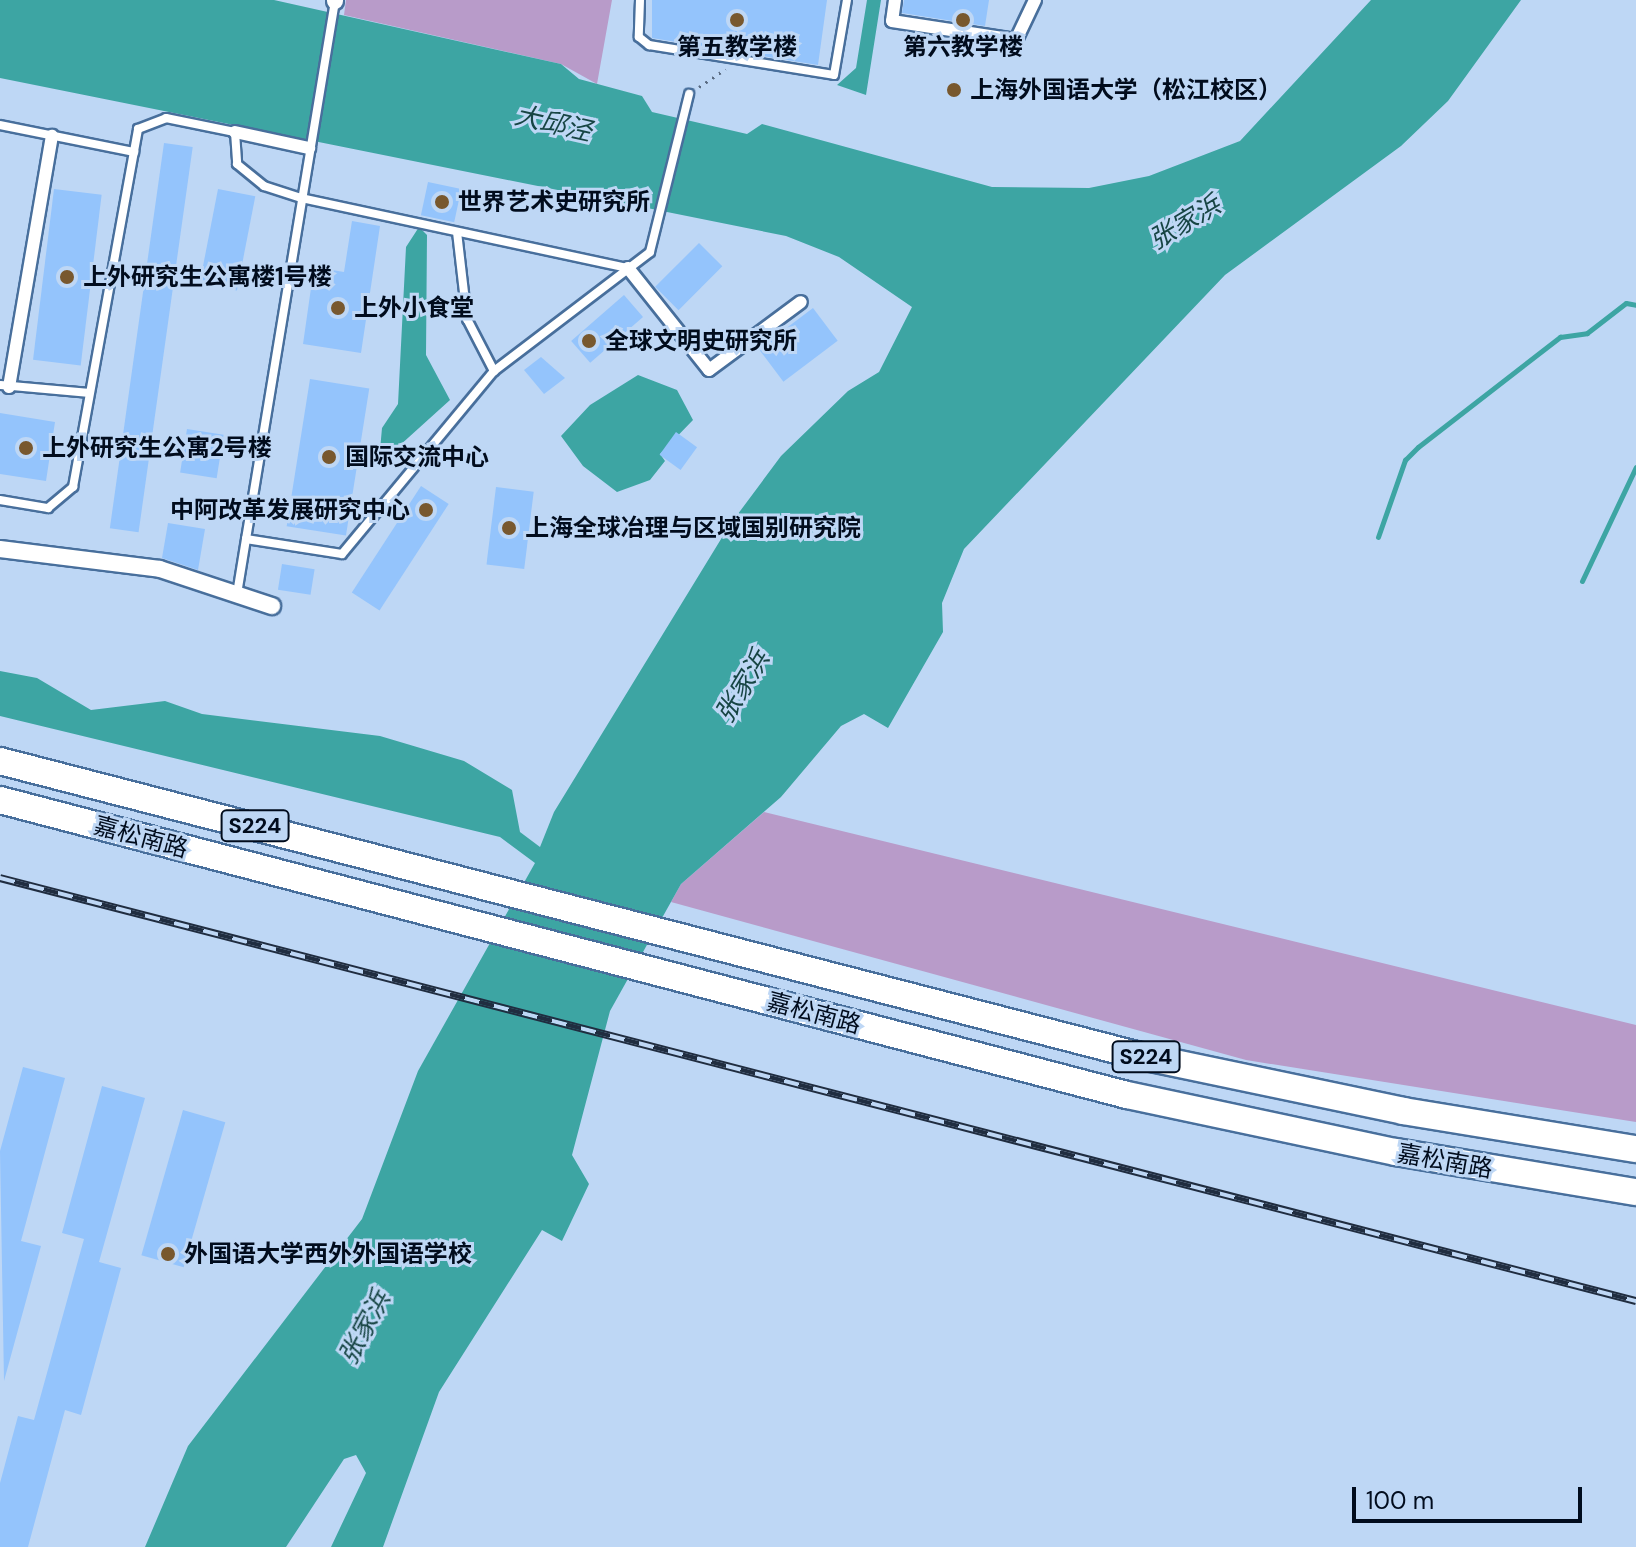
<!DOCTYPE html>
<meta charset="utf-8">
<style>
body{margin:0}
#map{position:relative;width:1636px;height:1547px;overflow:hidden;background:#bed7f5;font-family:"DM Sans","Noto Sans SC",sans-serif}
div>[style]{position:absolute}
.green>*{inset:0;background:#b89bc9}
.water>*{inset:0;background:#3da5a3}
.stream>*{height:5px;margin:-2.5px;padding:0 2.5px;transform-origin:2.5px;border-radius:2.5px;background:#3da5a3}
.building>*{inset:0;background:#94c4fc;transform-origin:0 0}
.path>*{height:3px;margin-top:-1.5px;transform-origin:0;background:repeating-linear-gradient(90deg,#5a6b82 0 2px,transparent 0 8px)}
.roads{filter:drop-shadow(2px 0 #486f9c) drop-shadow(-2px 0 #486f9c) drop-shadow(0 2px #486f9c) drop-shadow(0 -2px #486f9c)}
.service>*{height:8px;margin:-4px;padding:0 4px;transform-origin:4px;border-radius:4px;background:#fff}
.pedestrian>*{height:12px;margin:-6px;padding:0 6px;transform-origin:6px;border-radius:6px;background:#fff}
.minor>*{height:16px;margin:-8px;padding:0 8px;transform-origin:8px;border-radius:8px;background:#fff}
.primary>*{height:26px;margin:-13px;padding:0 13px;transform-origin:13px;border-radius:13px;background:#fff}
.rail>*{height:8px;margin-top:-4px;transform-origin:0;background:repeating-linear-gradient(90deg,#bed7f5 0 15px,#202d40 0 30px);box-sizing:border-box;border-block:2px solid #202d40}
.dots>*{width:22px;height:22px;translate:-50% -50%;box-sizing:border-box;border:4px solid #bed7f5;border-radius:50%}
span{translate:-50% -50%;white-space:nowrap;text-align:center;line-height:1.15;-webkit-text-stroke:6px #bed7f5;paint-order:stroke}
.shield-label span{padding:2px 6px;background:#bed7f5;border:2px solid;border-radius:6px;-webkit-text-stroke-width:0}
.shield-label{font-size:22px;color:#010c1d;font-weight:700}
.poi-label{font-size:24px;color:#010c1d;font-weight:700}
.left{translate:0 -50%;text-align:left}
.right{translate:-100% -50%;text-align:right}
.street-label{font-size:24px;color:#010c1d}
.water-label{font-size:26px;color:#174544;font-style:italic}
.scale{position:absolute;left:1352px;top:1487px;width:230px;height:36px;box-sizing:border-box;border:4px solid #010c1d;border-top:0;padding-left:10px;font-size:24px;line-height:28px;white-space:nowrap;color:#010c1d;-webkit-text-stroke:6px #bed7f5;paint-order:stroke}
</style>
<div id="map">
<div class="green">
<div style="clip-path:polygon(346px 0,612px 0,597px 84px,561px 64px,344px 15px)"></div>
<div style="clip-path:polygon(764px 812px,1636px 1025px,1636px 1122px,1246px 1060px,671px 902px,681px 884px)"></div>
</div>
<div class="water">
<div style="clip-path:polygon(0 0,274px 0,561px 64px,579px 79px,642px 96px,652px 112px,747px 134px,762px 124px,992px 187px,1089px 188px,1149px 176px,1240px 141px,1371px 0,1521px 0,1448px 101px,1401px 146px,1225px 275px,964px 549px,942px 603px,943px 632px,888px 728px,864px 714px,841px 726px,781px 797px,681px 884px,610px 1011px,572px 1155px,589px 1184px,562px 1241px,542px 1230px,439px 1392px,383px 1547px,331px 1547px,366px 1473px,356px 1455px,344px 1459px,286px 1547px,145px 1547px,188px 1446px,362px 1219px,418px 1071px,535px 863px,500px 837px,0 716px,0 671px,37px 678px,91px 710px,165px 701px,202px 714px,380px 736px,464px 761px,512px 790px,520px 832px,540px 847px,554px 812px,729px 526px,781px 456px,848px 391px,879px 372px,912px 307px,839px 257px,786px 236px,0 78px)"></div>
<div style="clip-path:polygon(867px 0,881px 0,866px 95px,837px 85px,856px 68px)"></div>
<div style="clip-path:polygon(419px 227px,427px 235px,426px 355px,450px 400px,388px 456px,380px 450px,382px 428px,398px 404px,406px 247px)"></div>
<div style="clip-path:polygon(638px 375px,677px 390px,693px 420px,660px 454px,665px 461px,650px 480px,617px 492px,583px 466px,561px 436px,590px 405px)"></div>
</div>
<div class="stream">
<div style="left:1378px;top:537px;width:82px;rotate:-70.7deg"></div>
<div style="left:1405px;top:460px;width:18px;rotate:-45deg"></div>
<div style="left:1418px;top:447px;width:180px;rotate:-37.8deg"></div>
<div style="left:1560px;top:337px;width:27px;rotate:-8deg"></div>
<div style="left:1587px;top:333px;width:49px;rotate:-37.6deg"></div>
<div style="left:1626px;top:303px;width:10px;rotate:11deg"></div>
<div style="left:1582px;top:581px;width:126px;rotate:-64.7deg"></div>
</div>
<div class="building">
<div style="clip-path:polygon(652px 0,827px 0,818px 65px,652px 38px)"></div>
<div style="clip-path:polygon(904px 0,989px 0,985px 26px,902px 13px)"></div>
<div style="left:164px;top:143px;width:29px;height:389px;rotate:8deg"></div>
<div style="left:428px;top:182px;width:34px;height:34px;rotate:12deg"></div>
<div style="left:54px;top:189px;width:48px;height:172px;rotate:7deg"></div>
<div style="left:218px;top:189px;width:38px;height:96px;rotate:11deg"></div>
<div style="clip-path:polygon(352px 221px,380px 226px,361px 353px,303px 344px,314px 267px,344px 272px)"></div>
<div style="left:699px;top:243px;width:33px;height:62px;rotate:45deg"></div>
<div style="left:624px;top:295px;width:29px;height:70px;rotate:49deg"></div>
<div style="left:813px;top:308px;width:41px;height:68px;rotate:53deg"></div>
<div style="clip-path:polygon(541px 357px,565px 378px,544px 394px,524px 370px)"></div>
<div style="left:310px;top:379px;width:60px;height:149px;rotate:9deg"></div>
<div style="clip-path:polygon(0 413px,55px 422px,46px 481px,0 474px)"></div>
<div style="left:187px;top:429px;width:37px;height:44px;rotate:9deg"></div>
<div style="left:676px;top:432px;width:26px;height:28px;rotate:36deg"></div>
<div style="left:421px;top:486px;width:33px;height:127px;rotate:33deg"></div>
<div style="left:496px;top:487px;width:38px;height:78px;rotate:7deg"></div>
<div style="clip-path:polygon(168px 523px,205px 529px,198px 570px,162px 558px)"></div>
<div style="left:282px;top:564px;width:33px;height:26px;rotate:9deg"></div>
<div style="clip-path:polygon(23px 1067px,65px 1078px,21px 1241px,41px 1246px,4px 1381px,0 1151px)"></div>
<div style="clip-path:polygon(102px 1086px,145px 1098px,99px 1262px,121px 1268px,81px 1415px,65px 1410px,28px 1547px,0 1547px,0 1483px,18px 1416px,34px 1420px,84px 1239px,62px 1233px)"></div>
<div style="left:183px;top:1110px;width:44px;height:151px;rotate:16deg"></div>
</div>
<div class="path">
<div style="left:699px;top:87px;width:32px;rotate:-34deg"></div>
</div>
<div class="roads">
<div class="service">
<div style="left:640px;top:0;width:37px;rotate:92deg"></div>
<div style="left:639px;top:37px;width:13px;rotate:39deg"></div>
<div style="left:649px;top:45px;width:187px;rotate:9.2deg"></div>
<div style="left:834px;top:75px;width:76px;rotate:-80.2deg"></div>
<div style="left:335px;top:1px;width:545px;rotate:99.39deg"></div>
<div style="left:246px;top:539px;width:97px;rotate:8.9deg"></div>
<div style="left:342px;top:554px;width:238px;rotate:-50.3deg"></div>
<div style="left:494px;top:371px;width:196px;rotate:-37.3deg"></div>
<div style="left:650px;top:252px;width:163px;rotate:-76.1deg"></div>
<div style="left:0;top:125px;width:137px;rotate:11.4deg"></div>
<div style="left:457px;top:232px;width:88px;rotate:83.4deg"></div>
<div style="left:467px;top:319px;width:59px;rotate:62.6deg"></div>
<div style="left:0;top:385px;width:89px;rotate:5.1deg"></div>
<div style="left:0;top:500px;width:49px;rotate:9.5deg"></div>
<div style="left:48px;top:508px;width:33px;rotate:-40deg"></div>
<div style="left:73px;top:487px;width:364px;rotate:-79.7deg"></div>
<div style="left:138px;top:129px;width:30px;rotate:-21deg"></div>
<div style="left:166px;top:118px;width:70px;rotate:11.5deg"></div>
<div style="left:235px;top:132px;width:32px;rotate:86deg"></div>
<div style="left:237px;top:164px;width:35px;rotate:39deg"></div>
<div style="left:264px;top:186px;width:39px;rotate:18deg"></div>
<div style="left:301px;top:198px;width:334px;rotate:12.1deg"></div>
<div style="left:237px;top:594px;width:56px;rotate:-80.7deg"></div>
</div>
<div class="pedestrian">
<div style="left:895px;top:0;width:21px;rotate:98deg"></div>
<div style="left:892px;top:21px;width:125px;rotate:8.7deg"></div>
<div style="left:1016px;top:40px;width:44px;rotate:-64.6deg"></div>
<div style="left:235px;top:132px;width:76px;rotate:12.2deg"></div>
<div style="left:628px;top:268px;width:130px;rotate:51.5deg"></div>
<div style="left:709px;top:370px;width:114px;rotate:-36.5deg"></div>
<div style="left:9px;top:387px;width:255px;rotate:-80.3deg"></div>
</div>
<div class="minor">
<div style="left:335px;top:1px;width:1px;rotate:-90deg"></div>
<div style="left:0;top:549px;width:161px;rotate:7.1deg"></div>
<div style="left:160px;top:569px;width:118px;rotate:18.3deg"></div>
</div>
<div class="primary">
<div style="left:0;top:761px;width:1173px;rotate:14.51deg"></div>
<div style="left:1136px;top:1055px;width:273px;rotate:11.8deg"></div>
<div style="left:1403px;top:1111px;width:236px;rotate:9.3deg"></div>
<div style="left:0;top:800px;width:1165px;rotate:14.67deg"></div>
<div style="left:1127px;top:1095px;width:275px;rotate:12deg"></div>
<div style="left:1396px;top:1152px;width:243px;rotate:9.5deg"></div>
</div>
</div>
<div class="rail">
<div style="left:0;top:878px;width:1690px;rotate:14.5deg"></div>
</div>
<div class="dots">
<div style="left:737px;top:20px;background:#78582e"></div>
<div style="left:963px;top:20px;background:#78582e"></div>
<div style="left:954px;top:90px;background:#78582e"></div>
<div style="left:442px;top:202px;background:#78582e"></div>
<div style="left:67px;top:277px;background:#78582e"></div>
<div style="left:338px;top:308px;background:#78582e"></div>
<div style="left:589px;top:341px;background:#78582e"></div>
<div style="left:26px;top:448px;background:#78582e"></div>
<div style="left:329px;top:457px;background:#78582e"></div>
<div style="left:426px;top:510px;background:#78582e"></div>
<div style="left:509px;top:528px;background:#78582e"></div>
<div style="left:168px;top:1254px;background:#78582e"></div>
</div>
<div class="shield-label">
<span style="left:255px;top:826px">S224</span>
<span style="left:1146px;top:1057px">S224</span>
</div>
<div class="poi-label">
<span style="left:737px;top:47px">第五教学楼</span>
<span style="left:963px;top:47px">第六教学楼</span>
<span class="left" style="left:970px;top:90px">上海外国语大学（松江校区）</span>
<span class="left" style="left:458px;top:202px">世界艺术史研究所</span>
<span class="left" style="left:83px;top:277px">上外研究生公寓楼1号楼</span>
<span class="left" style="left:354px;top:308px">上外小食堂</span>
<span class="left" style="left:605px;top:341px">全球文明史研究所</span>
<span class="left" style="left:42px;top:448px">上外研究生公寓2号楼</span>
<span class="left" style="left:345px;top:457px">国际交流中心</span>
<span class="right" style="left:410px;top:510px">中阿改革发展研究中心</span>
<span class="left" style="left:525px;top:528px">上海全球冶理与区域国别研究院</span>
<span class="left" style="left:184px;top:1254px">外国语大学西外外国语学校</span>
</div>
<div class="street-label">
<span style="left:141px;top:837px;rotate:15deg">嘉松南路</span>
<span style="left:814px;top:1013px;rotate:15deg">嘉松南路</span>
<span style="left:1445px;top:1161px;rotate:10deg">嘉松南路</span>
</div>
<div class="water-label">
<span style="left:553px;top:124px;rotate:13deg">大邱泾</span>
<span style="left:1185px;top:223px;rotate:-31deg">张家浜</span>
<span style="left:743px;top:687px;rotate:-59deg">张家浜</span>
<span style="left:365px;top:1328px;rotate:-62deg">张家浜</span>
</div>
<div class="scale">100 m</div>
</div>
